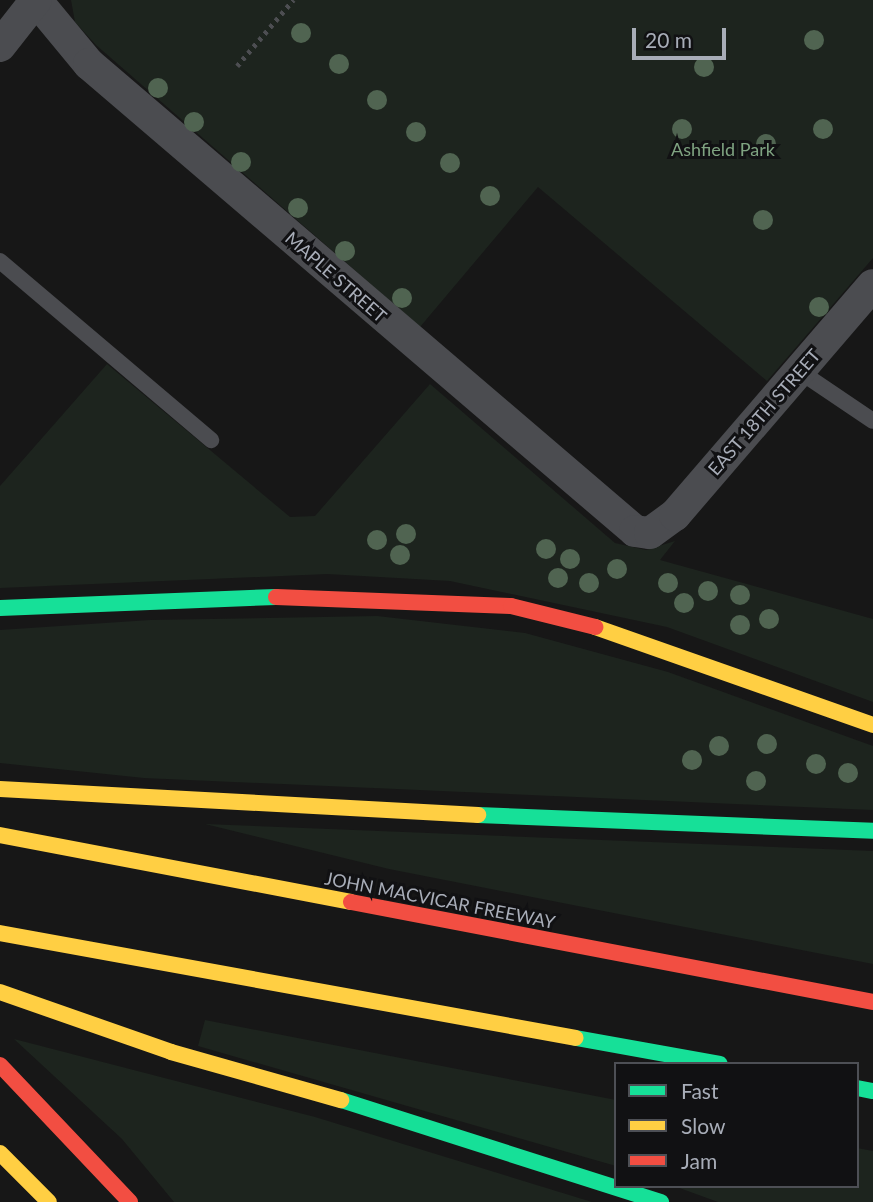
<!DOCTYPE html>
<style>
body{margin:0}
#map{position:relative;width:873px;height:1202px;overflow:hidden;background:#171717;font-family:Lato,sans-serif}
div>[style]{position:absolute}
.green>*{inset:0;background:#1d241e}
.path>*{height:4.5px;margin-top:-2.25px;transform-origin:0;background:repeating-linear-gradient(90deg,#4d4e52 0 3.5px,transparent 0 8.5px)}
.lane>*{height:16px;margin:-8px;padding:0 8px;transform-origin:8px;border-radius:8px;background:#4b4c50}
.street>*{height:32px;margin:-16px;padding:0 16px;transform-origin:16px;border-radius:16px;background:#4b4c50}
.fast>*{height:16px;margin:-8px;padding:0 8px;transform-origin:8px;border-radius:8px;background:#16e098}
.slow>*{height:16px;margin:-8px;padding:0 8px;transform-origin:8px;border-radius:8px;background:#ffcf43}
.jam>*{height:16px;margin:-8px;padding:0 8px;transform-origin:8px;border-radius:8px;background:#f24e42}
.trees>*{width:20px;height:20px;margin:-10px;border-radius:50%;background:#506451}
span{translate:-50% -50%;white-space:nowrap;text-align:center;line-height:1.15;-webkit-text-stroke:6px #111113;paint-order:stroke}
.park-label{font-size:18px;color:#7fa381}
.street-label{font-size:18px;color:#a8adb8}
.legend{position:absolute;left:614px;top:1062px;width:245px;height:126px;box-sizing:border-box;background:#111113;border:2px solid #4d4f55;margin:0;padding:9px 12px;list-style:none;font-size:21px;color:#a8adb8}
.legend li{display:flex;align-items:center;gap:14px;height:35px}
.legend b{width:35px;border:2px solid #4d4f55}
.scale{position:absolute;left:632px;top:28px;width:94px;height:32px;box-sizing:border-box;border:4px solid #a8adb8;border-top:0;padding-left:9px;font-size:21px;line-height:24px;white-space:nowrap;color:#a8adb8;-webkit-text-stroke:5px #111113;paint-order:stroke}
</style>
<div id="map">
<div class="green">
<div style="clip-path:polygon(71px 0,873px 0,873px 258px,767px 381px,538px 187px,420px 327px,96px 45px,75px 22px)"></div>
<div style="clip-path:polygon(107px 364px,290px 517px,315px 516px,430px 384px,615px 543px,646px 550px,675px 541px,660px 560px,873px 619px,873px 702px,667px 627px,450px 581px,327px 574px,0 588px,0 486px)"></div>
<div style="clip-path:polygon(377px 616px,525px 633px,668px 672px,873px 746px,873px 810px,144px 778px,0 763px,0 630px,150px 620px)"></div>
<div style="clip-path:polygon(205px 824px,873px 851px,873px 964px,389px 869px)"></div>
<div style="clip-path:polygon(205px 1020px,616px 1100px,616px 1166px,198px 1046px)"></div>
<div style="clip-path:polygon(14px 1039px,315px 1117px,592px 1202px,174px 1202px,122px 1139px)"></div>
<div style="clip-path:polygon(857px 1148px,873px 1151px,873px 1202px,718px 1202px,674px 1186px,857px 1186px)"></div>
</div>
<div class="path">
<div style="left:237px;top:66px;width:87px;rotate:-49.7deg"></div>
</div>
<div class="lane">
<div style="left:0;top:261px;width:277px;rotate:40.3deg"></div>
<div style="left:799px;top:371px;width:89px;rotate:34deg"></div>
</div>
<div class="street">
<div style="left:36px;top:0;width:83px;rotate:50.4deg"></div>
<div style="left:89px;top:64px;width:718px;rotate:40.54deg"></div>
<div style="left:635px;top:531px;width:15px;rotate:8deg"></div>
<div style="left:650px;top:533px;width:31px;rotate:-36deg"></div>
<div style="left:675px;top:515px;width:303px;rotate:-49.3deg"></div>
<div style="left:0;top:46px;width:58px;rotate:-52deg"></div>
</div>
<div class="fast">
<div style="left:0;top:608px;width:276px;rotate:-2.3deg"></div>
<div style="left:478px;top:815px;width:395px;rotate:2.3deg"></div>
<div style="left:576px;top:1038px;width:146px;rotate:10.2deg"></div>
<div style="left:857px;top:1088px;width:16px;rotate:11deg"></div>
<div style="left:341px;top:1100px;width:336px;rotate:17.7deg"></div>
</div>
<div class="slow">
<div style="left:595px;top:627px;width:295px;rotate:19.4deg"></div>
<div style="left:0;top:789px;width:479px;rotate:3.1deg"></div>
<div style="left:0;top:835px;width:357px;rotate:10.8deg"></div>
<div style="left:0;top:933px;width:585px;rotate:10.33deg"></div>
<div style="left:0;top:992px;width:181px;rotate:19.3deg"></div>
<div style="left:171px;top:1052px;width:177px;rotate:15.8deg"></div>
<div style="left:0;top:1153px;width:69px;rotate:45deg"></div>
</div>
<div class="jam">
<div style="left:276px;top:597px;width:235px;rotate:2.2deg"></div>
<div style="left:511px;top:606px;width:87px;rotate:14deg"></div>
<div style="left:351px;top:902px;width:531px;rotate:10.84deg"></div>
<div style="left:0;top:1065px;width:189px;rotate:46.5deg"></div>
</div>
<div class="trees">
<div style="left:301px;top:33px"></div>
<div style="left:814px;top:40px"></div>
<div style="left:339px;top:64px"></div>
<div style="left:704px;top:67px"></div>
<div style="left:158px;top:88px"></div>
<div style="left:377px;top:100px"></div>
<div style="left:194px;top:122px"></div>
<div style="left:682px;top:129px"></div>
<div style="left:823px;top:129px"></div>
<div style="left:416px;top:132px"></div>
<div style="left:766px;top:144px"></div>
<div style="left:241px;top:162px"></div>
<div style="left:450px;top:163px"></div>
<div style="left:490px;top:196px"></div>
<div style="left:298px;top:208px"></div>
<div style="left:763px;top:220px"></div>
<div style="left:345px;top:251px"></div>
<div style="left:402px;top:298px"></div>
<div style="left:819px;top:307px"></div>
<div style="left:406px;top:534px"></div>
<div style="left:377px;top:540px"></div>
<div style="left:546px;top:549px"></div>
<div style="left:400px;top:555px"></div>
<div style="left:570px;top:559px"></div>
<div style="left:617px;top:569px"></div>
<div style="left:558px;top:578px"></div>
<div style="left:589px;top:583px"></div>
<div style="left:668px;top:583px"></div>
<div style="left:708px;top:591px"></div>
<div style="left:740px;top:595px"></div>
<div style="left:684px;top:603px"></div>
<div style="left:769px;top:619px"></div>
<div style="left:740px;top:625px"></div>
<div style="left:767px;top:744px"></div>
<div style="left:719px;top:746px"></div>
<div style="left:692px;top:760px"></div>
<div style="left:816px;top:764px"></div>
<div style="left:848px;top:773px"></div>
<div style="left:756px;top:781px"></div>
</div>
<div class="park-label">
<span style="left:723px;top:149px">Ashfield Park</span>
</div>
<div class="street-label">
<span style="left:336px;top:277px;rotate:41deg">MAPLE STREET</span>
<span style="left:764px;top:412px;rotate:-49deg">EAST 18TH STREET</span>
<span style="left:440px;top:900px;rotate:11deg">JOHN MACVICAR FREEWAY</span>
</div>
<ul class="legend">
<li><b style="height:9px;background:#16e098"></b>Fast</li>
<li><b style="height:9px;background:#ffcf43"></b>Slow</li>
<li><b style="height:9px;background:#f24e42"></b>Jam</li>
</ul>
<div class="scale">20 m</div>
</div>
